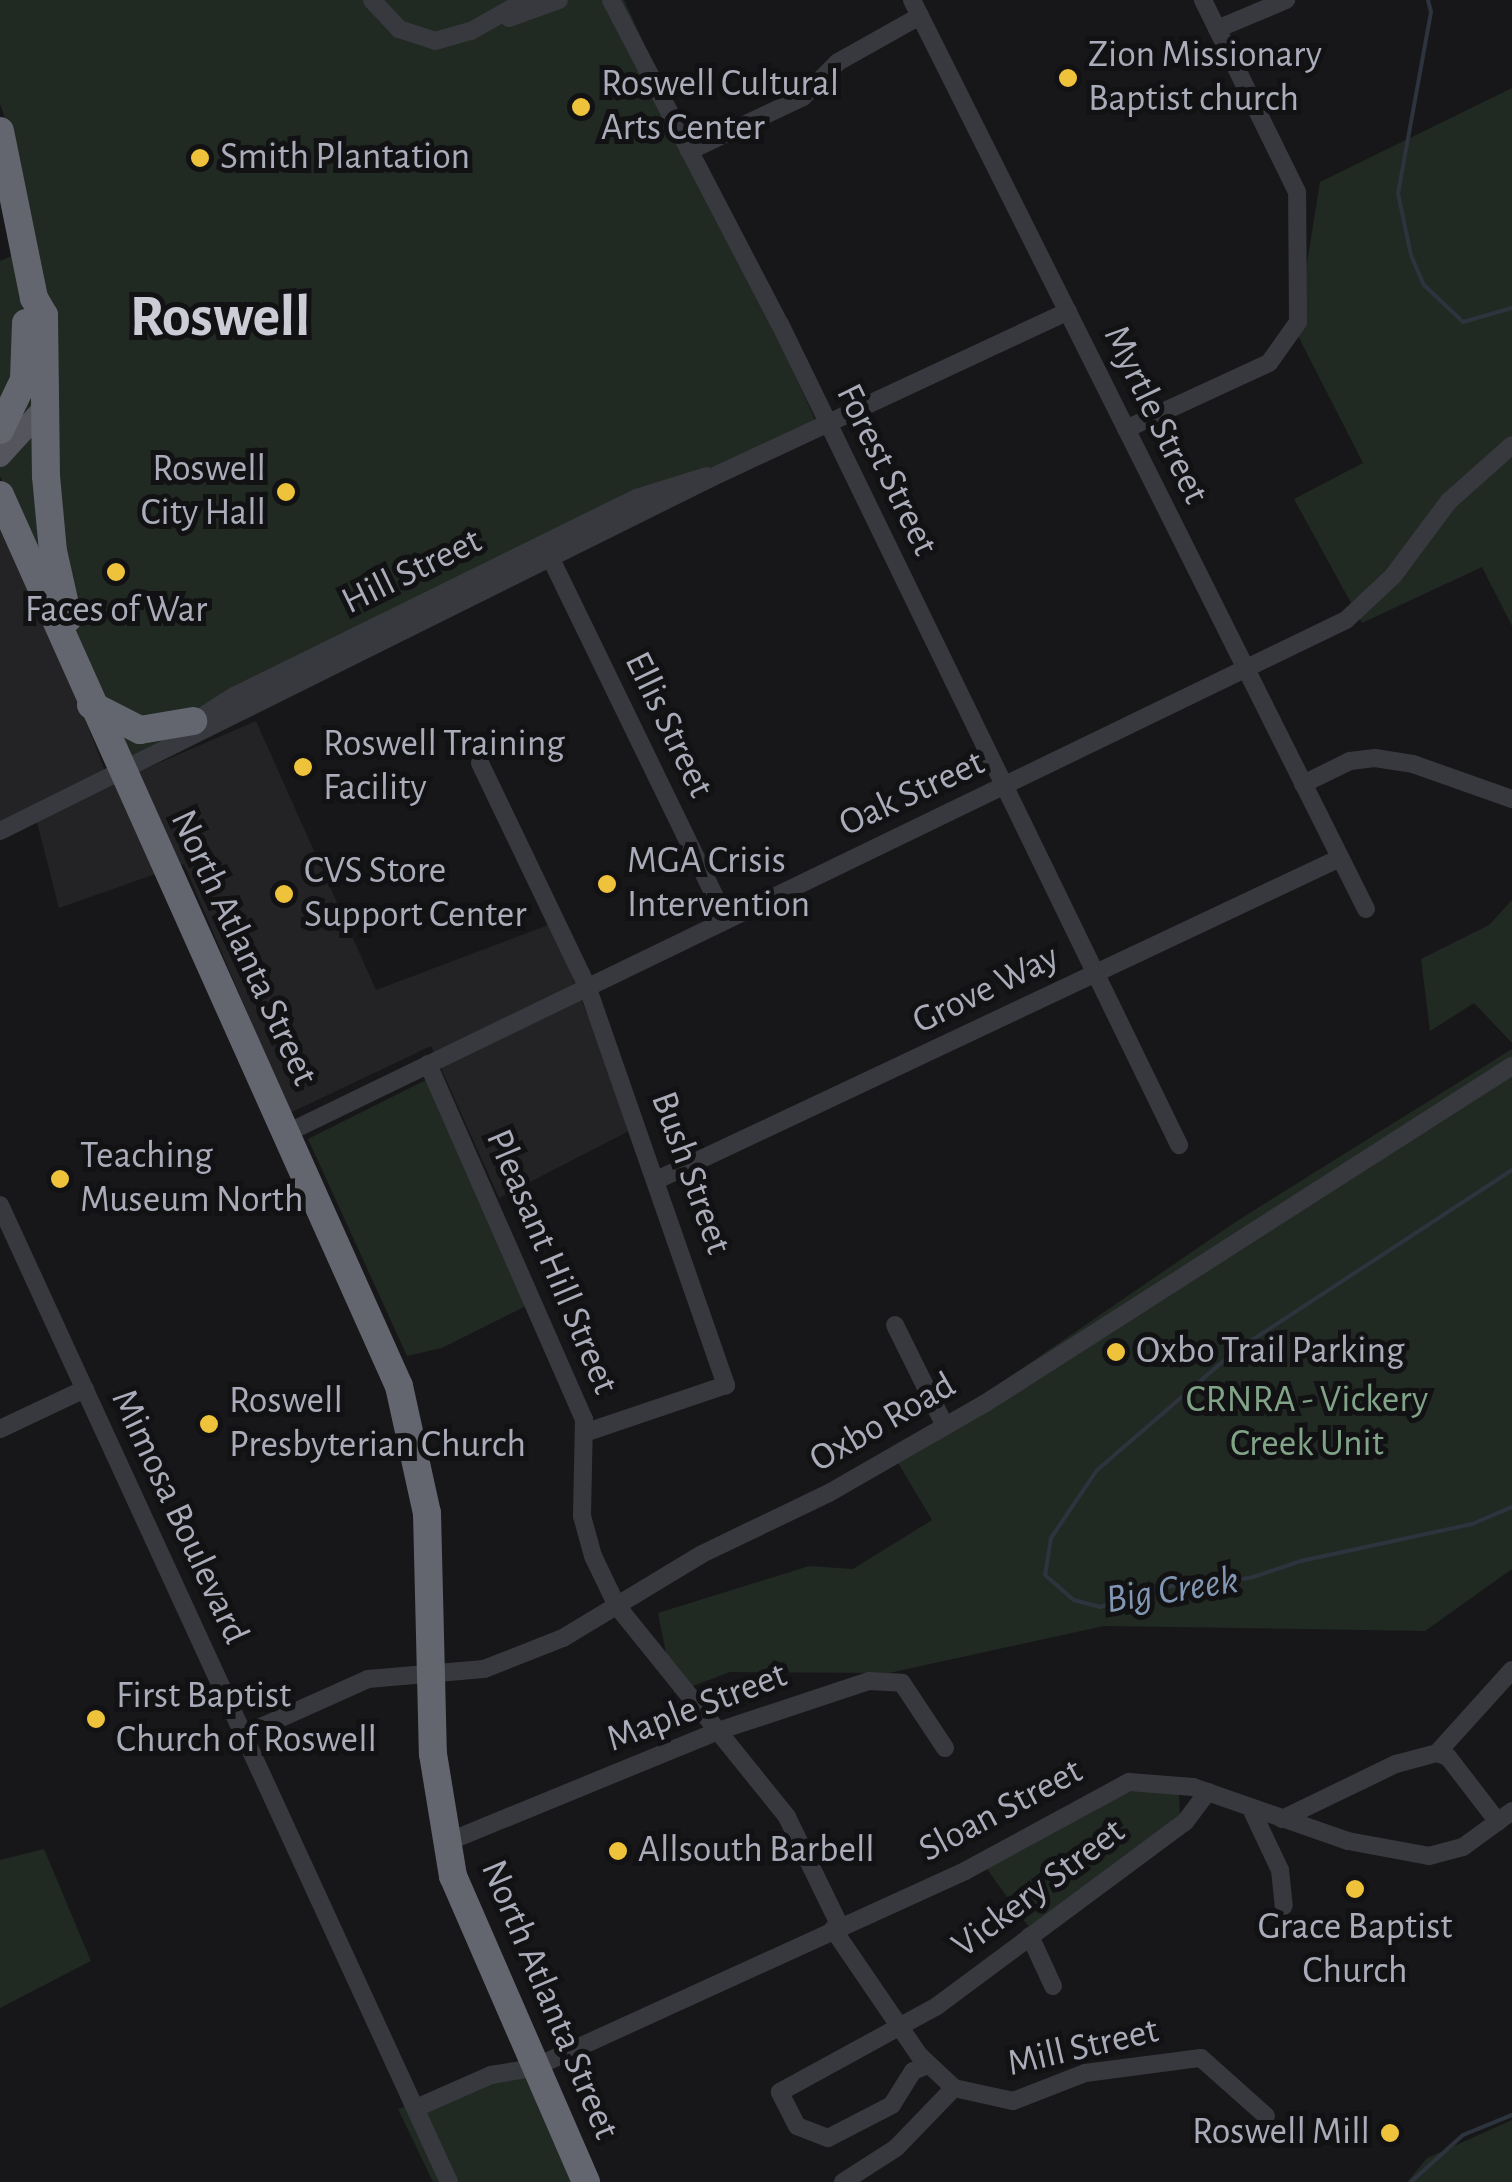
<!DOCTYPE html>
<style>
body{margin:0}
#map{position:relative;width:1512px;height:2182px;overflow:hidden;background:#171719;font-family:"Alegreya Sans",sans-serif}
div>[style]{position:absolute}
.built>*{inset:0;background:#232326}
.green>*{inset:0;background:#212923}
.stream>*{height:4px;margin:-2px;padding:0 2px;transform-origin:2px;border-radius:2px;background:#2d343d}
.minor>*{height:18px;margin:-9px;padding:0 9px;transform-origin:9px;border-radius:9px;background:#38393e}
.major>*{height:22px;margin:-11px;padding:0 11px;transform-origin:11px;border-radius:11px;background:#54555d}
.highway>*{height:28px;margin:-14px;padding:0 14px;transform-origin:14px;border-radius:14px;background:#64666f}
.dots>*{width:28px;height:28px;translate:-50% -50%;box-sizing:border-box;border:5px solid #121214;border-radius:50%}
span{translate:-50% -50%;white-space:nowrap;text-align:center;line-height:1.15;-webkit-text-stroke:10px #121214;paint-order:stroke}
.poi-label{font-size:38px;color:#aaadb9}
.left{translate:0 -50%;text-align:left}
.right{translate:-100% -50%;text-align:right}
.street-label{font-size:38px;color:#aaadb9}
.park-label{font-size:38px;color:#81a387}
.water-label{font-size:40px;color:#8297b3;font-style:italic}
.town-label{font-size:58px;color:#cbccd5;font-weight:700}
</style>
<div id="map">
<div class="built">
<div style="clip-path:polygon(0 497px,110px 784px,256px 721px,376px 990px,551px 924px,633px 1129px,499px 1198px,431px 1046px,290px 1113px,184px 864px,59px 908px,33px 807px,0 822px)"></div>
</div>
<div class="green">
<div style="clip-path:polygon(0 0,624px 0,819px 428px,130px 764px,0 476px,0 261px,30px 248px,17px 152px,0 104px)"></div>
<div style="clip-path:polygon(1512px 88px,1512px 626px,1482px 567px,1362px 623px,1294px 499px,1363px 463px,1296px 332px,1320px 182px)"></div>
<div style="clip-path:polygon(1512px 900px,1512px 1043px,1474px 1003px,1430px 1031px,1421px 959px,1489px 925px)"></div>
<div style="clip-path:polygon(1512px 1049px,1512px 1569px,1425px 1631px,1104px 1626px,889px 1673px,730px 1672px,674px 1693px,658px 1613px,809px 1566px,853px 1569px,932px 1520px,894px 1456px,1237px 1221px)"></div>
<div style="clip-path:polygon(428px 1079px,526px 1306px,442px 1348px,407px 1356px,308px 1139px)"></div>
<div style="clip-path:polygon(1153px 1788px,1179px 1794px,1180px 1819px,1031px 1930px,987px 1869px,1129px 1792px)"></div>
<div style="clip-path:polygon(44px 1849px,91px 1961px,0 2008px,0 1860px)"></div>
<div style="clip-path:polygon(533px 2068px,590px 2182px,433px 2182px,398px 2109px)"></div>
<div style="clip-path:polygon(1512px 2120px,1512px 2182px,1407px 2182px,1427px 2158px)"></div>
</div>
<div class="stream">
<div style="left:1428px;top:0;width:12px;rotate:76deg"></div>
<div style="left:1431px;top:12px;width:184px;rotate:100.3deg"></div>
<div style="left:1398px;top:193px;width:63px;rotate:78.2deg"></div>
<div style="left:1411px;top:255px;width:33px;rotate:67deg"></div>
<div style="left:1424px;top:285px;width:54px;rotate:43.5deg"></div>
<div style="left:1463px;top:322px;width:51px;rotate:-15.9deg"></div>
<div style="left:1512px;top:1170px;width:331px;rotate:146.8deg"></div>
<div style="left:1235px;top:1351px;width:182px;rotate:139.2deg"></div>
<div style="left:1097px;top:1470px;width:82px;rotate:124.1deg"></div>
<div style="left:1051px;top:1538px;width:37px;rotate:99deg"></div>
<div style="left:1045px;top:1575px;width:38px;rotate:41deg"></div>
<div style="left:1074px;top:1600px;width:27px;rotate:15deg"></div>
<div style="left:1100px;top:1607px;width:65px;rotate:-17.9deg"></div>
<div style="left:1162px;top:1587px;width:88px;rotate:-5.8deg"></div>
<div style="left:1250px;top:1578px;width:54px;rotate:-18.4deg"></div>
<div style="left:1301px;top:1561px;width:175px;rotate:-12.2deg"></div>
<div style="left:1472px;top:1524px;width:43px;rotate:-23deg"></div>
<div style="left:1411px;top:2182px;width:70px;rotate:-42.1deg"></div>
<div style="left:1463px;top:2135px;width:53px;rotate:-22.2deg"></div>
</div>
<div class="minor">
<div style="left:372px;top:0;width:40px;rotate:47deg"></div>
<div style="left:399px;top:29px;width:38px;rotate:18deg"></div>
<div style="left:435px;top:41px;width:37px;rotate:-16deg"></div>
<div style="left:471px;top:31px;width:63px;rotate:-29.4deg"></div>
<div style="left:611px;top:0;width:365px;rotate:62.5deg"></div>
<div style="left:780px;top:324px;width:913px;rotate:64.08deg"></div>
<div style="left:912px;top:0;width:1016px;rotate:63.46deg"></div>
<div style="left:509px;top:18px;width:53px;rotate:-19.8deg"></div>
<div style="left:1217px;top:29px;width:75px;rotate:-22.8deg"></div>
<div style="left:689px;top:151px;width:126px;rotate:-25.3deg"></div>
<div style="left:803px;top:97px;width:49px;rotate:-45deg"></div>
<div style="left:838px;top:62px;width:94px;rotate:-29.3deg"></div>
<div style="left:1126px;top:429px;width:157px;rotate:-24.8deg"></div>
<div style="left:1269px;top:363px;width:50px;rotate:-54.7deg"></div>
<div style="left:1298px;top:322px;width:130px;rotate:-90.4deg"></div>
<div style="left:1297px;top:192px;width:214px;rotate:-116.1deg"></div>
<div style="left:552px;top:561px;width:397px;rotate:64.1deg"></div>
<div style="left:187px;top:726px;width:56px;rotate:-32.6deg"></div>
<div style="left:234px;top:696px;width:448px;rotate:-26.2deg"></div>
<div style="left:636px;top:498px;width:74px;rotate:-17.2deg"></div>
<div style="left:480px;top:763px;width:247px;rotate:64.4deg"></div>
<div style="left:587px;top:986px;width:423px;rotate:70.8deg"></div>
<div style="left:726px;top:1385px;width:147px;rotate:161.3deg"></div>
<div style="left:1303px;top:784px;width:52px;rotate:-26.1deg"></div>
<div style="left:1350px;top:761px;width:25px;rotate:-7deg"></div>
<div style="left:1375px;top:758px;width:38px;rotate:9deg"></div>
<div style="left:1413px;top:764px;width:105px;rotate:19.5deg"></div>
<div style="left:0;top:831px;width:803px;rotate:-26.41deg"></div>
<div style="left:719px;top:474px;width:385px;rotate:-25deg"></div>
<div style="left:428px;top:1064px;width:388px;rotate:66.3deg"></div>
<div style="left:584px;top:1419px;width:97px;rotate:91.2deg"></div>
<div style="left:582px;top:1516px;width:41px;rotate:74.6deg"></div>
<div style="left:593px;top:1556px;width:55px;rotate:64.4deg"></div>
<div style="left:617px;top:1606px;width:271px;rotate:51.1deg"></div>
<div style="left:787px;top:1817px;width:121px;rotate:64.1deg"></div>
<div style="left:287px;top:1133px;width:1177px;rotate:-25.85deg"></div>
<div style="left:1346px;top:620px;width:64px;rotate:-43.1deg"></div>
<div style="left:1393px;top:576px;width:94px;rotate:-53.3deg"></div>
<div style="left:1449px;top:501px;width:84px;rotate:-41.6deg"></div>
<div style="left:659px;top:1179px;width:753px;rotate:-25.24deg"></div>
<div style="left:0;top:1205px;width:1075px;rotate:65.32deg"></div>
<div style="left:895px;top:1325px;width:113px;rotate:63.7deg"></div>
<div style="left:0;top:1429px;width:94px;rotate:-25.2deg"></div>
<div style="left:243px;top:1735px;width:137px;rotate:-24.1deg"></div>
<div style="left:368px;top:1679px;width:116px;rotate:-4.9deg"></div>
<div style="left:484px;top:1669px;width:85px;rotate:-21.4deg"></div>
<div style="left:563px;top:1638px;width:162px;rotate:-31.1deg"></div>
<div style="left:702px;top:1554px;width:141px;rotate:-25.7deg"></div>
<div style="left:829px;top:1493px;width:179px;rotate:-29.9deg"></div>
<div style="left:984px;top:1404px;width:627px;rotate:-32.63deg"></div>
<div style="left:1437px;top:1753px;width:112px;rotate:-47.9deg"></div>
<div style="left:1253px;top:1813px;width:63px;rotate:64.7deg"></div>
<div style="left:1280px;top:1870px;width:36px;rotate:84deg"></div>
<div style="left:1282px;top:1819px;width:127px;rotate:-25.8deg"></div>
<div style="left:1396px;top:1764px;width:42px;rotate:-15deg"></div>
<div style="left:1437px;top:1753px;width:12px;rotate:20deg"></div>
<div style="left:1448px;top:1757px;width:82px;rotate:52.4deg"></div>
<div style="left:445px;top:1843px;width:295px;rotate:-22.3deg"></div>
<div style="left:718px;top:1731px;width:159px;rotate:-18.3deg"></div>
<div style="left:869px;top:1681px;width:33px;rotate:3deg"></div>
<div style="left:902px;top:1683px;width:78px;rotate:56.5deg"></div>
<div style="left:833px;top:1929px;width:153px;rotate:55.7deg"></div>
<div style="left:919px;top:2055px;width:48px;rotate:43.3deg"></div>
<div style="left:954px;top:2088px;width:60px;rotate:12.4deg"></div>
<div style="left:1013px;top:2101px;width:77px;rotate:-21.3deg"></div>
<div style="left:1085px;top:2073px;width:117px;rotate:-7.4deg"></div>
<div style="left:1201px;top:2058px;width:87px;rotate:41.7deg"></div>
<div style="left:1030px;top:1936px;width:55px;rotate:65.3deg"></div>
<div style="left:928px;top:2065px;width:16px;rotate:158deg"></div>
<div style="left:913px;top:2071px;width:40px;rotate:122deg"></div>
<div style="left:892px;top:2105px;width:72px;rotate:152.7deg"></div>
<div style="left:828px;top:2138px;width:33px;rotate:-159deg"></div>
<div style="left:797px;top:2126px;width:38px;rotate:-117deg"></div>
<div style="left:780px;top:2092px;width:179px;rotate:-28.7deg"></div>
<div style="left:937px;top:2006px;width:309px;rotate:-36.6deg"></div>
<div style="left:1185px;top:1822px;width:38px;rotate:-53deg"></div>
<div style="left:416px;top:2108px;width:82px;rotate:-23.7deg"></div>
<div style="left:491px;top:2075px;width:43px;rotate:-9.5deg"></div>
<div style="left:533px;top:2068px;width:475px;rotate:-24.5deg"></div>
<div style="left:965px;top:1871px;width:187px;rotate:-28.5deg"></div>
<div style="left:1129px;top:1782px;width:64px;rotate:4.5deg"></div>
<div style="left:1193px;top:1787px;width:164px;rotate:19.2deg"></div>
<div style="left:1348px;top:1841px;width:82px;rotate:10.5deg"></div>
<div style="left:1429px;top:1856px;width:35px;rotate:-15deg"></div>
<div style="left:1463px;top:1847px;width:61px;rotate:-36.3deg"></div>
<div style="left:843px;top:2182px;width:63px;rotate:-32.7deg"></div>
<div style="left:896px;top:2148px;width:83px;rotate:-46deg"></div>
</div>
<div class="major">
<div style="left:0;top:456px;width:62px;rotate:-47.6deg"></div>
</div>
<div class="highway">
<div style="left:0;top:131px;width:170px;rotate:78.5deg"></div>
<div style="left:34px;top:298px;width:20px;rotate:60deg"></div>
<div style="left:44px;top:315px;width:161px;rotate:89.3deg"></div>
<div style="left:46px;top:476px;width:75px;rotate:84.7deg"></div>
<div style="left:53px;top:551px;width:69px;rotate:77.4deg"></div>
<div style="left:0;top:430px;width:55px;rotate:-64.4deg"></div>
<div style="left:24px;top:380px;width:57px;rotate:-88deg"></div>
<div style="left:0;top:495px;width:976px;rotate:65.88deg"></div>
<div style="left:399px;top:1386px;width:130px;rotate:77.6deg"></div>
<div style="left:427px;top:1513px;width:241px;rotate:88.6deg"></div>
<div style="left:433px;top:1754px;width:124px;rotate:80.7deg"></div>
<div style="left:453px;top:1876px;width:334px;rotate:66.5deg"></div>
<div style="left:91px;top:705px;width:55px;rotate:27deg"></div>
<div style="left:140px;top:730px;width:54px;rotate:-9.6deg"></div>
</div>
<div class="dots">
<div style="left:1068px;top:78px;background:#eec33b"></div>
<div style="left:581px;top:107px;background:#eec33b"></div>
<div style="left:200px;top:158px;background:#eec33b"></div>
<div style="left:286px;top:492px;background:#eec33b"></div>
<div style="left:116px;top:572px;background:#eec33b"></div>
<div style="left:303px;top:767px;background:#eec33b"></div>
<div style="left:607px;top:884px;background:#eec33b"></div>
<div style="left:284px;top:894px;background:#eec33b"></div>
<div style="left:60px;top:1179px;background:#eec33b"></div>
<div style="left:1116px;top:1352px;background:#eec33b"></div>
<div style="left:209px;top:1424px;background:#eec33b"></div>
<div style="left:96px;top:1719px;background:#eec33b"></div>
<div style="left:618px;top:1851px;background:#eec33b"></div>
<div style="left:1355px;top:1889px;background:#eec33b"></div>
<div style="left:1390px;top:2133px;background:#eec33b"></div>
</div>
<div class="poi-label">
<span class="left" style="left:1088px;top:78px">Zion Missionary<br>Baptist church</span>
<span class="left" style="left:601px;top:107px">Roswell Cultural<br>Arts Center</span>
<span class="left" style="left:220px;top:158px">Smith Plantation</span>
<span class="right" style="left:266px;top:492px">Roswell<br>City Hall</span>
<span style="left:116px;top:611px">Faces of War</span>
<span class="left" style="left:323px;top:767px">Roswell Training<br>Facility</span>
<span class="left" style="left:627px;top:884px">MGA Crisis<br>Intervention</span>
<span class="left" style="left:304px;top:894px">CVS Store<br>Support Center</span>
<span class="left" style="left:80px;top:1179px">Teaching<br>Museum North</span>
<span class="left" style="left:1136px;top:1352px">Oxbo Trail Parking</span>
<span class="left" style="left:229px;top:1424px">Roswell<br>Presbyterian Church</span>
<span class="left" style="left:116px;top:1719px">First Baptist<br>Church of Roswell</span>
<span class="left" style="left:638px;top:1851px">Allsouth Barbell</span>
<span style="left:1355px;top:1950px">Grace Baptist<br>Church</span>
<span class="right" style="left:1370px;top:2133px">Roswell Mill</span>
</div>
<div class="street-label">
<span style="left:1155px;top:415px;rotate:64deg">Myrtle Street</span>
<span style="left:886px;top:470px;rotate:64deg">Forest Street</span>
<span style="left:412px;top:572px;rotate:-26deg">Hill Street</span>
<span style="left:668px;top:725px;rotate:64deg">Ellis Street</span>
<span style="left:912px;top:794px;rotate:-25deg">Oak Street</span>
<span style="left:243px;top:948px;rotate:65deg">North Atlanta Street</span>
<span style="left:986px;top:990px;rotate:-26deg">Grove Way</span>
<span style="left:690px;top:1173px;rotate:70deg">Bush Street</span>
<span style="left:551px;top:1262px;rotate:67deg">Pleasant Hill Street</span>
<span style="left:883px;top:1423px;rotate:-30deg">Oxbo Road</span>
<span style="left:179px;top:1517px;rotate:65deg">Mimosa Boulevard</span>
<span style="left:697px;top:1708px;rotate:-21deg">Maple Street</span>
<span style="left:1001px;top:1811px;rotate:-28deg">Sloan Street</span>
<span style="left:1039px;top:1889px;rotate:-37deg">Vickery Street</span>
<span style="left:549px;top:2000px;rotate:67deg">North Atlanta Street</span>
<span style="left:1083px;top:2048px;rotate:-13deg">Mill Street</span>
</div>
<div class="park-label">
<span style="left:1307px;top:1423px">CRNRA - Vickery<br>Creek Unit</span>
</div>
<div class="water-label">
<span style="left:1172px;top:1590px;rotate:-9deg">Big Creek</span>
</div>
<div class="town-label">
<span style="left:220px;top:318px">Roswell</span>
</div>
</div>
